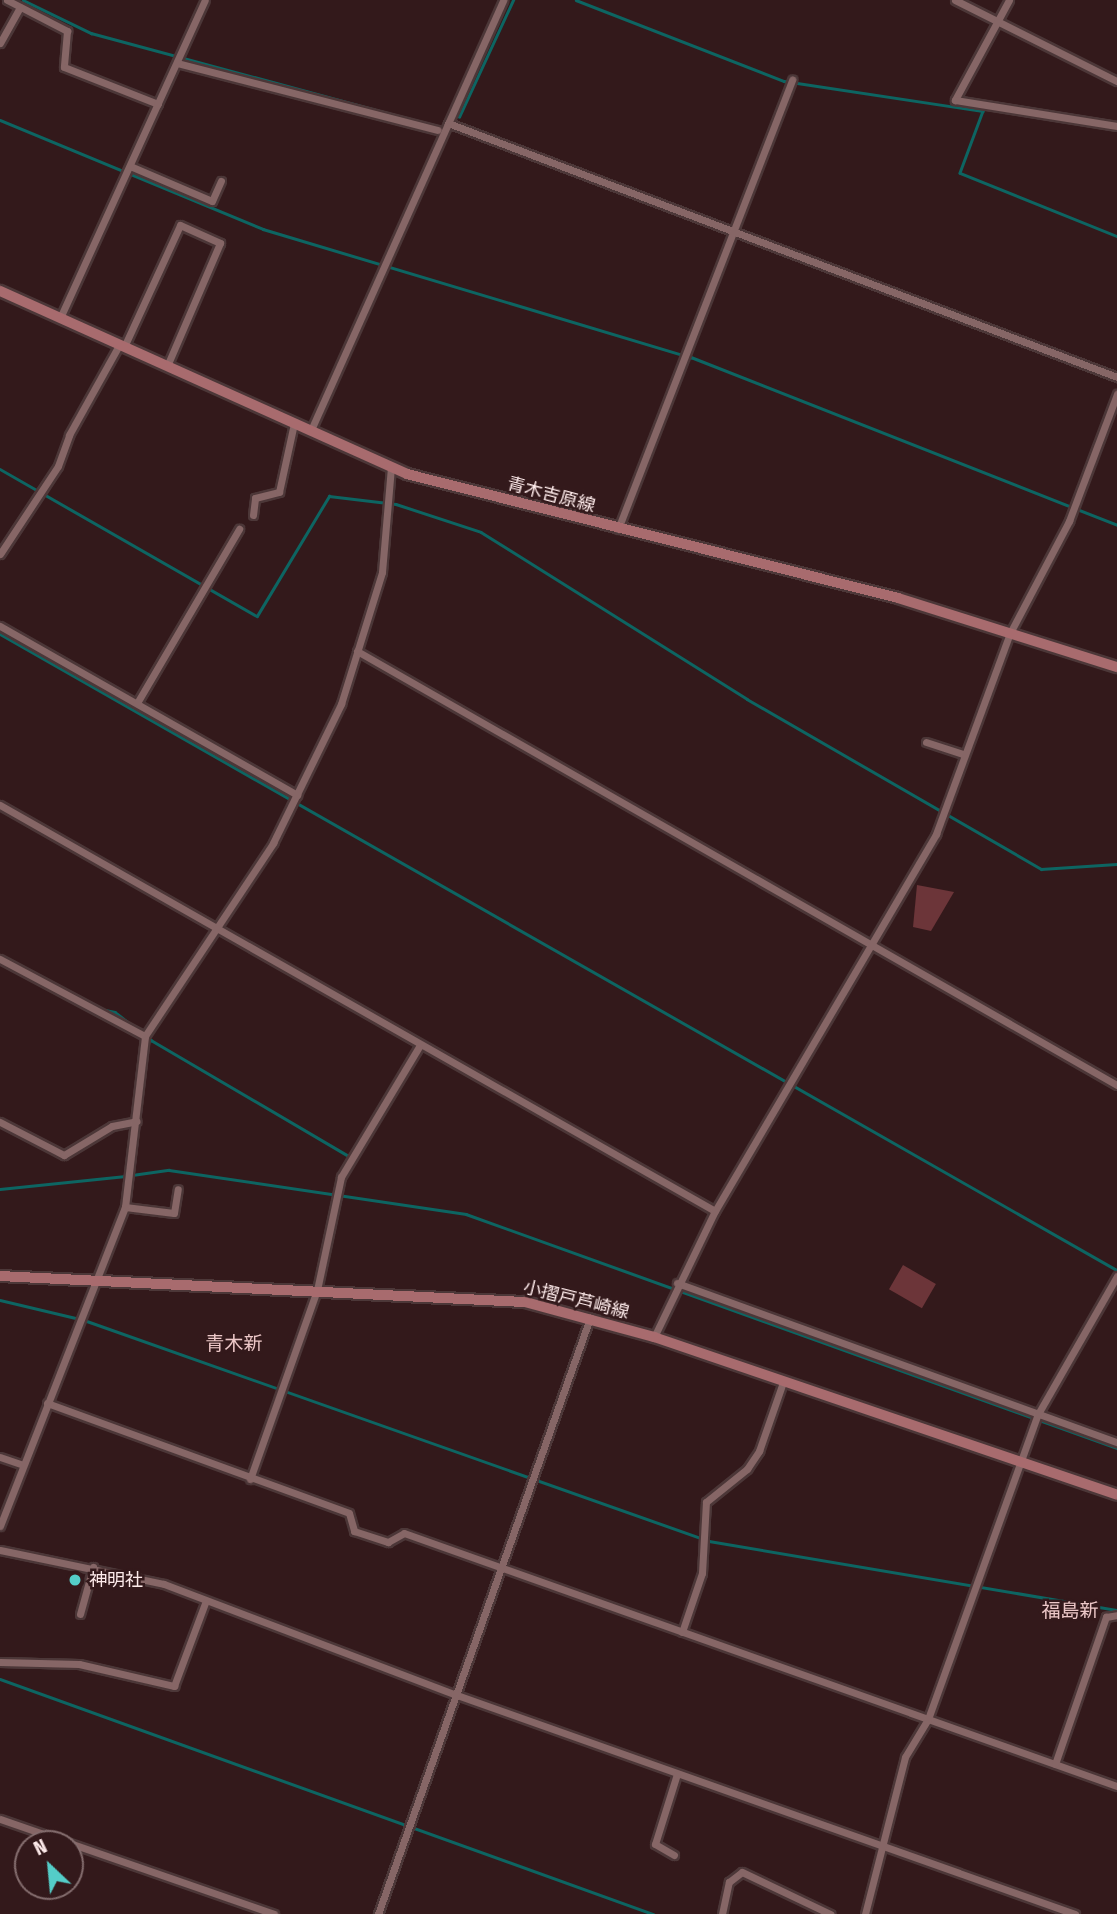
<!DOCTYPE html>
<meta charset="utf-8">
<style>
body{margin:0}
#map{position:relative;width:1117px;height:1914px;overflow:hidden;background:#33191b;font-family:"Fira Sans Condensed","Noto Sans JP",sans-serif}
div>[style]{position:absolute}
.green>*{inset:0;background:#6c3539;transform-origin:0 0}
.stream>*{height:2.5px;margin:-1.25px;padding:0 1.25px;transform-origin:1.25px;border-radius:1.25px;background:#0d6562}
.roads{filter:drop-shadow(2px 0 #4c3738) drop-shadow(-2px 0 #4c3738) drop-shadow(0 2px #4c3738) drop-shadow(0 -2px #4c3738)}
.street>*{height:7px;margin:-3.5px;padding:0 3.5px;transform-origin:3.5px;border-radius:3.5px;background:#866666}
.secondary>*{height:10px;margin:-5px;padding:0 5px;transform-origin:5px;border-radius:5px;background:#a86b6e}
.dots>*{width:19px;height:19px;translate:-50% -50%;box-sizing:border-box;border:4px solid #33191b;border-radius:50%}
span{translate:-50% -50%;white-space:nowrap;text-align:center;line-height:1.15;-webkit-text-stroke:5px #33191b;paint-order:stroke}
.street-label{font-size:18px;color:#fdeaea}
.poi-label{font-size:18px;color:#fdeaea}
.left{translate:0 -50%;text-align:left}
.neighbourhood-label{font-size:19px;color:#edc8c8}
.north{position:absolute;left:14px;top:1830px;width:70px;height:70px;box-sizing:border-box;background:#33191b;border:2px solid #846d6e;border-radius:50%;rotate:334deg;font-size:19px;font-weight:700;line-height:28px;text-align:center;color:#fdeaea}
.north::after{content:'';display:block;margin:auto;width:24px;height:32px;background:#54cdc8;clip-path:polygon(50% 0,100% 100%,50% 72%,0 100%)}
</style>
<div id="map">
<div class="green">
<div style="clip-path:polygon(917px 885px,954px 892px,931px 931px,913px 927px)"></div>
<div style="left:903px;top:1265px;width:38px;height:28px;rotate:30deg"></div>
</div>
<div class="stream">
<div style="left:23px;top:0;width:76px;rotate:25.9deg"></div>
<div style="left:91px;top:33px;width:354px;rotate:15.1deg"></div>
<div style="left:576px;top:0;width:223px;rotate:21.3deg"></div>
<div style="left:784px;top:81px;width:201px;rotate:8.6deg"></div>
<div style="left:983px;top:111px;width:66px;rotate:110.4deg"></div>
<div style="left:960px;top:173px;width:169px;rotate:21.9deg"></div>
<div style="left:459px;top:117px;width:129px;rotate:-65.2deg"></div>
<div style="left:0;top:120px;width:285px;rotate:22.5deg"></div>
<div style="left:263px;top:229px;width:447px;rotate:16.7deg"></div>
<div style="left:691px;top:357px;width:458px;rotate:21.5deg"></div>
<div style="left:0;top:469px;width:296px;rotate:29.8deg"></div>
<div style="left:257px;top:616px;width:140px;rotate:-59deg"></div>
<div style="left:329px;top:496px;width:67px;rotate:6.8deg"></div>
<div style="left:396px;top:504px;width:89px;rotate:18.2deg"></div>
<div style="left:481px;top:532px;width:314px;rotate:32.1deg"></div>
<div style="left:747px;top:699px;width:340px;rotate:30deg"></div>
<div style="left:1041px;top:869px;width:76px;rotate:-3.8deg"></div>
<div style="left:0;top:634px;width:1285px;rotate:29.66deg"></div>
<div style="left:100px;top:1009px;width:15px;rotate:11deg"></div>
<div style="left:115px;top:1012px;width:46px;rotate:37.9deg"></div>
<div style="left:151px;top:1040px;width:229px;rotate:30.4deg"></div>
<div style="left:132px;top:1175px;width:37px;rotate:-8deg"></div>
<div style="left:169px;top:1170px;width:300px;rotate:8.4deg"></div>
<div style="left:466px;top:1214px;width:692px;rotate:19.77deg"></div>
<div style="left:0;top:1189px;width:126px;rotate:-5.9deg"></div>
<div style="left:0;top:1300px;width:86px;rotate:13.4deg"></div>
<div style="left:84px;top:1320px;width:663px;rotate:19.47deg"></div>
<div style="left:709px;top:1541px;width:414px;rotate:9.6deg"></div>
<div style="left:0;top:1679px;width:694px;rotate:19.79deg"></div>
</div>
<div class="roads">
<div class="street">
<div style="left:7px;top:0;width:68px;rotate:27.3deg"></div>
<div style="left:67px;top:31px;width:36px;rotate:95deg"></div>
<div style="left:64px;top:67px;width:101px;rotate:21.5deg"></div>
<div style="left:955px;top:0;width:181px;rotate:26.6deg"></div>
<div style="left:1009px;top:0;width:114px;rotate:118.4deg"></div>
<div style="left:955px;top:100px;width:164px;rotate:9.1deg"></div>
<div style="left:0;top:43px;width:41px;rotate:-60.9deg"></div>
<div style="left:177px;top:63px;width:269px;rotate:14.4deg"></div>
<div style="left:448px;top:123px;width:716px;rotate:20.79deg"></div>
<div style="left:130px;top:166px;width:89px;rotate:23.1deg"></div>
<div style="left:212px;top:201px;width:22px;rotate:-66deg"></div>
<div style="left:60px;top:318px;width:349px;rotate:-65.5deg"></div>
<div style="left:124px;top:347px;width:134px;rotate:-65.3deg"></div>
<div style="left:180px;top:225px;width:44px;rotate:24.2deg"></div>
<div style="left:220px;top:243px;width:134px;rotate:113.3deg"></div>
<div style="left:311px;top:430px;width:471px;rotate:-65.9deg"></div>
<div style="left:253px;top:515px;width:17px;rotate:-83deg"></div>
<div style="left:255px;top:498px;width:25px;rotate:-14deg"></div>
<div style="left:279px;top:492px;width:71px;rotate:-77.7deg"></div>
<div style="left:618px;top:529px;width:482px;rotate:-68.8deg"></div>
<div style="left:0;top:554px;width:105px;rotate:-56.6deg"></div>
<div style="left:58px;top:466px;width:33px;rotate:-70deg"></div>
<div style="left:69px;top:435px;width:103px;rotate:-60.9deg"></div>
<div style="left:0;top:626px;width:342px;rotate:29.6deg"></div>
<div style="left:357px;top:651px;width:875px;rotate:29.73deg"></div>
<div style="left:137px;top:703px;width:202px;rotate:-59.6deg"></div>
<div style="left:926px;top:742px;width:40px;rotate:18deg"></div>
<div style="left:0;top:805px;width:822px;rotate:29.59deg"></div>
<div style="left:0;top:959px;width:164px;rotate:28deg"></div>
<div style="left:0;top:1122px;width:72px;rotate:27.3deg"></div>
<div style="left:64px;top:1155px;width:56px;rotate:-31.1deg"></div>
<div style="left:112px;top:1126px;width:25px;rotate:-11deg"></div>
<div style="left:125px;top:1207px;width:49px;rotate:7deg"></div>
<div style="left:174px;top:1213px;width:24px;rotate:-81deg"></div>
<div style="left:677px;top:1283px;width:468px;rotate:19.9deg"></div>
<div style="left:654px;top:1337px;width:140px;rotate:-64.2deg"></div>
<div style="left:715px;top:1211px;width:437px;rotate:-59.6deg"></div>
<div style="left:936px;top:834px;width:214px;rotate:-69.8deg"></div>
<div style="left:1010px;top:633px;width:127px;rotate:-62.2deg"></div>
<div style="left:1069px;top:521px;width:136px;rotate:-69.3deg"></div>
<div style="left:47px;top:1403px;width:321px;rotate:20deg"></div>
<div style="left:349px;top:1513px;width:19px;rotate:74deg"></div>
<div style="left:354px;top:1531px;width:36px;rotate:18deg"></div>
<div style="left:388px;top:1542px;width:18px;rotate:-29deg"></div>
<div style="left:404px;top:1533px;width:757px;rotate:19.54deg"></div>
<div style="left:0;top:1457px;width:24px;rotate:19deg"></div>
<div style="left:250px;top:1479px;width:201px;rotate:-70.5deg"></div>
<div style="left:317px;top:1290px;width:116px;rotate:-78deg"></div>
<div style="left:341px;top:1177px;width:154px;rotate:-59.1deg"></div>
<div style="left:0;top:1526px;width:343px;rotate:-68.6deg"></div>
<div style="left:125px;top:1207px;width:172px;rotate:-83.3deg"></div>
<div style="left:145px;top:1036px;width:232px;rotate:-56.4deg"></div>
<div style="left:273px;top:843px;width:155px;rotate:-63.9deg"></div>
<div style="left:341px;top:704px;width:138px;rotate:-72.7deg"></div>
<div style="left:382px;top:572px;width:104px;rotate:-85.1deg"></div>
<div style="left:0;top:1550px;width:167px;rotate:11.7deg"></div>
<div style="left:164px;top:1584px;width:310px;rotate:20.8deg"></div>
<div style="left:454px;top:1694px;width:659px;rotate:19.51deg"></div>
<div style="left:80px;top:1614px;width:49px;rotate:-74.5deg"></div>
<div style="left:682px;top:1632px;width:62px;rotate:-71.3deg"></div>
<div style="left:702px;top:1573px;width:71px;rotate:-86.8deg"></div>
<div style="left:706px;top:1502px;width:53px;rotate:-38.8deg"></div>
<div style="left:747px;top:1469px;width:22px;rotate:-56deg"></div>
<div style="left:759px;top:1451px;width:73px;rotate:-70.8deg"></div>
<div style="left:0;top:1662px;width:79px;rotate:1.5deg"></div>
<div style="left:79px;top:1664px;width:98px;rotate:13deg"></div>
<div style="left:174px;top:1686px;width:89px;rotate:-69.5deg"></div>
<div style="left:1055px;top:1764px;width:156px;rotate:-70.9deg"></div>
<div style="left:1106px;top:1617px;width:11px;rotate:-10deg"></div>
<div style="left:0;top:1819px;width:290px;rotate:19.1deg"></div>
<div style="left:674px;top:1855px;width:22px;rotate:-150deg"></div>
<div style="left:655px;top:1844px;width:73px;rotate:-72.6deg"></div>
<div style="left:378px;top:1914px;width:633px;rotate:-70.42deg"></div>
<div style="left:722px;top:1914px;width:33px;rotate:-78deg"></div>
<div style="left:729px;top:1882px;width:16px;rotate:-38deg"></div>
<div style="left:742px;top:1872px;width:98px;rotate:25.5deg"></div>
<div style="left:865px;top:1914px;width:162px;rotate:-75.7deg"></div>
<div style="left:905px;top:1757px;width:44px;rotate:-58.8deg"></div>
<div style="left:928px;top:1719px;width:324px;rotate:-70.2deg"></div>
<div style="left:1038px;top:1414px;width:159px;rotate:-60.2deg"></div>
</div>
<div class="secondary">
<div style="left:0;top:291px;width:446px;rotate:24.2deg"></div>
<div style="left:407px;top:474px;width:506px;rotate:14.17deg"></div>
<div style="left:898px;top:598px;width:230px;rotate:17.5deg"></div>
<div style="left:0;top:1276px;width:526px;rotate:2.84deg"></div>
<div style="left:525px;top:1302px;width:134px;rotate:15.2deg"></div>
<div style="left:654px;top:1337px;width:489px;rotate:18.8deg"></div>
</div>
</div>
<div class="dots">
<div style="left:75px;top:1580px;background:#54cdc8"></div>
</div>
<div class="street-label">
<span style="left:551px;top:495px;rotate:15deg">青木吉原線</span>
<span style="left:576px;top:1300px;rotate:14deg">小摺戸芦崎線</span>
</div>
<div class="poi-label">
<span class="left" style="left:89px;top:1580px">神明社</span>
</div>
<div class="neighbourhood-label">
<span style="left:234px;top:1344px">青木新</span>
<span style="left:1070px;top:1611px">福島新</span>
</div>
<div class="north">N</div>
</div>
